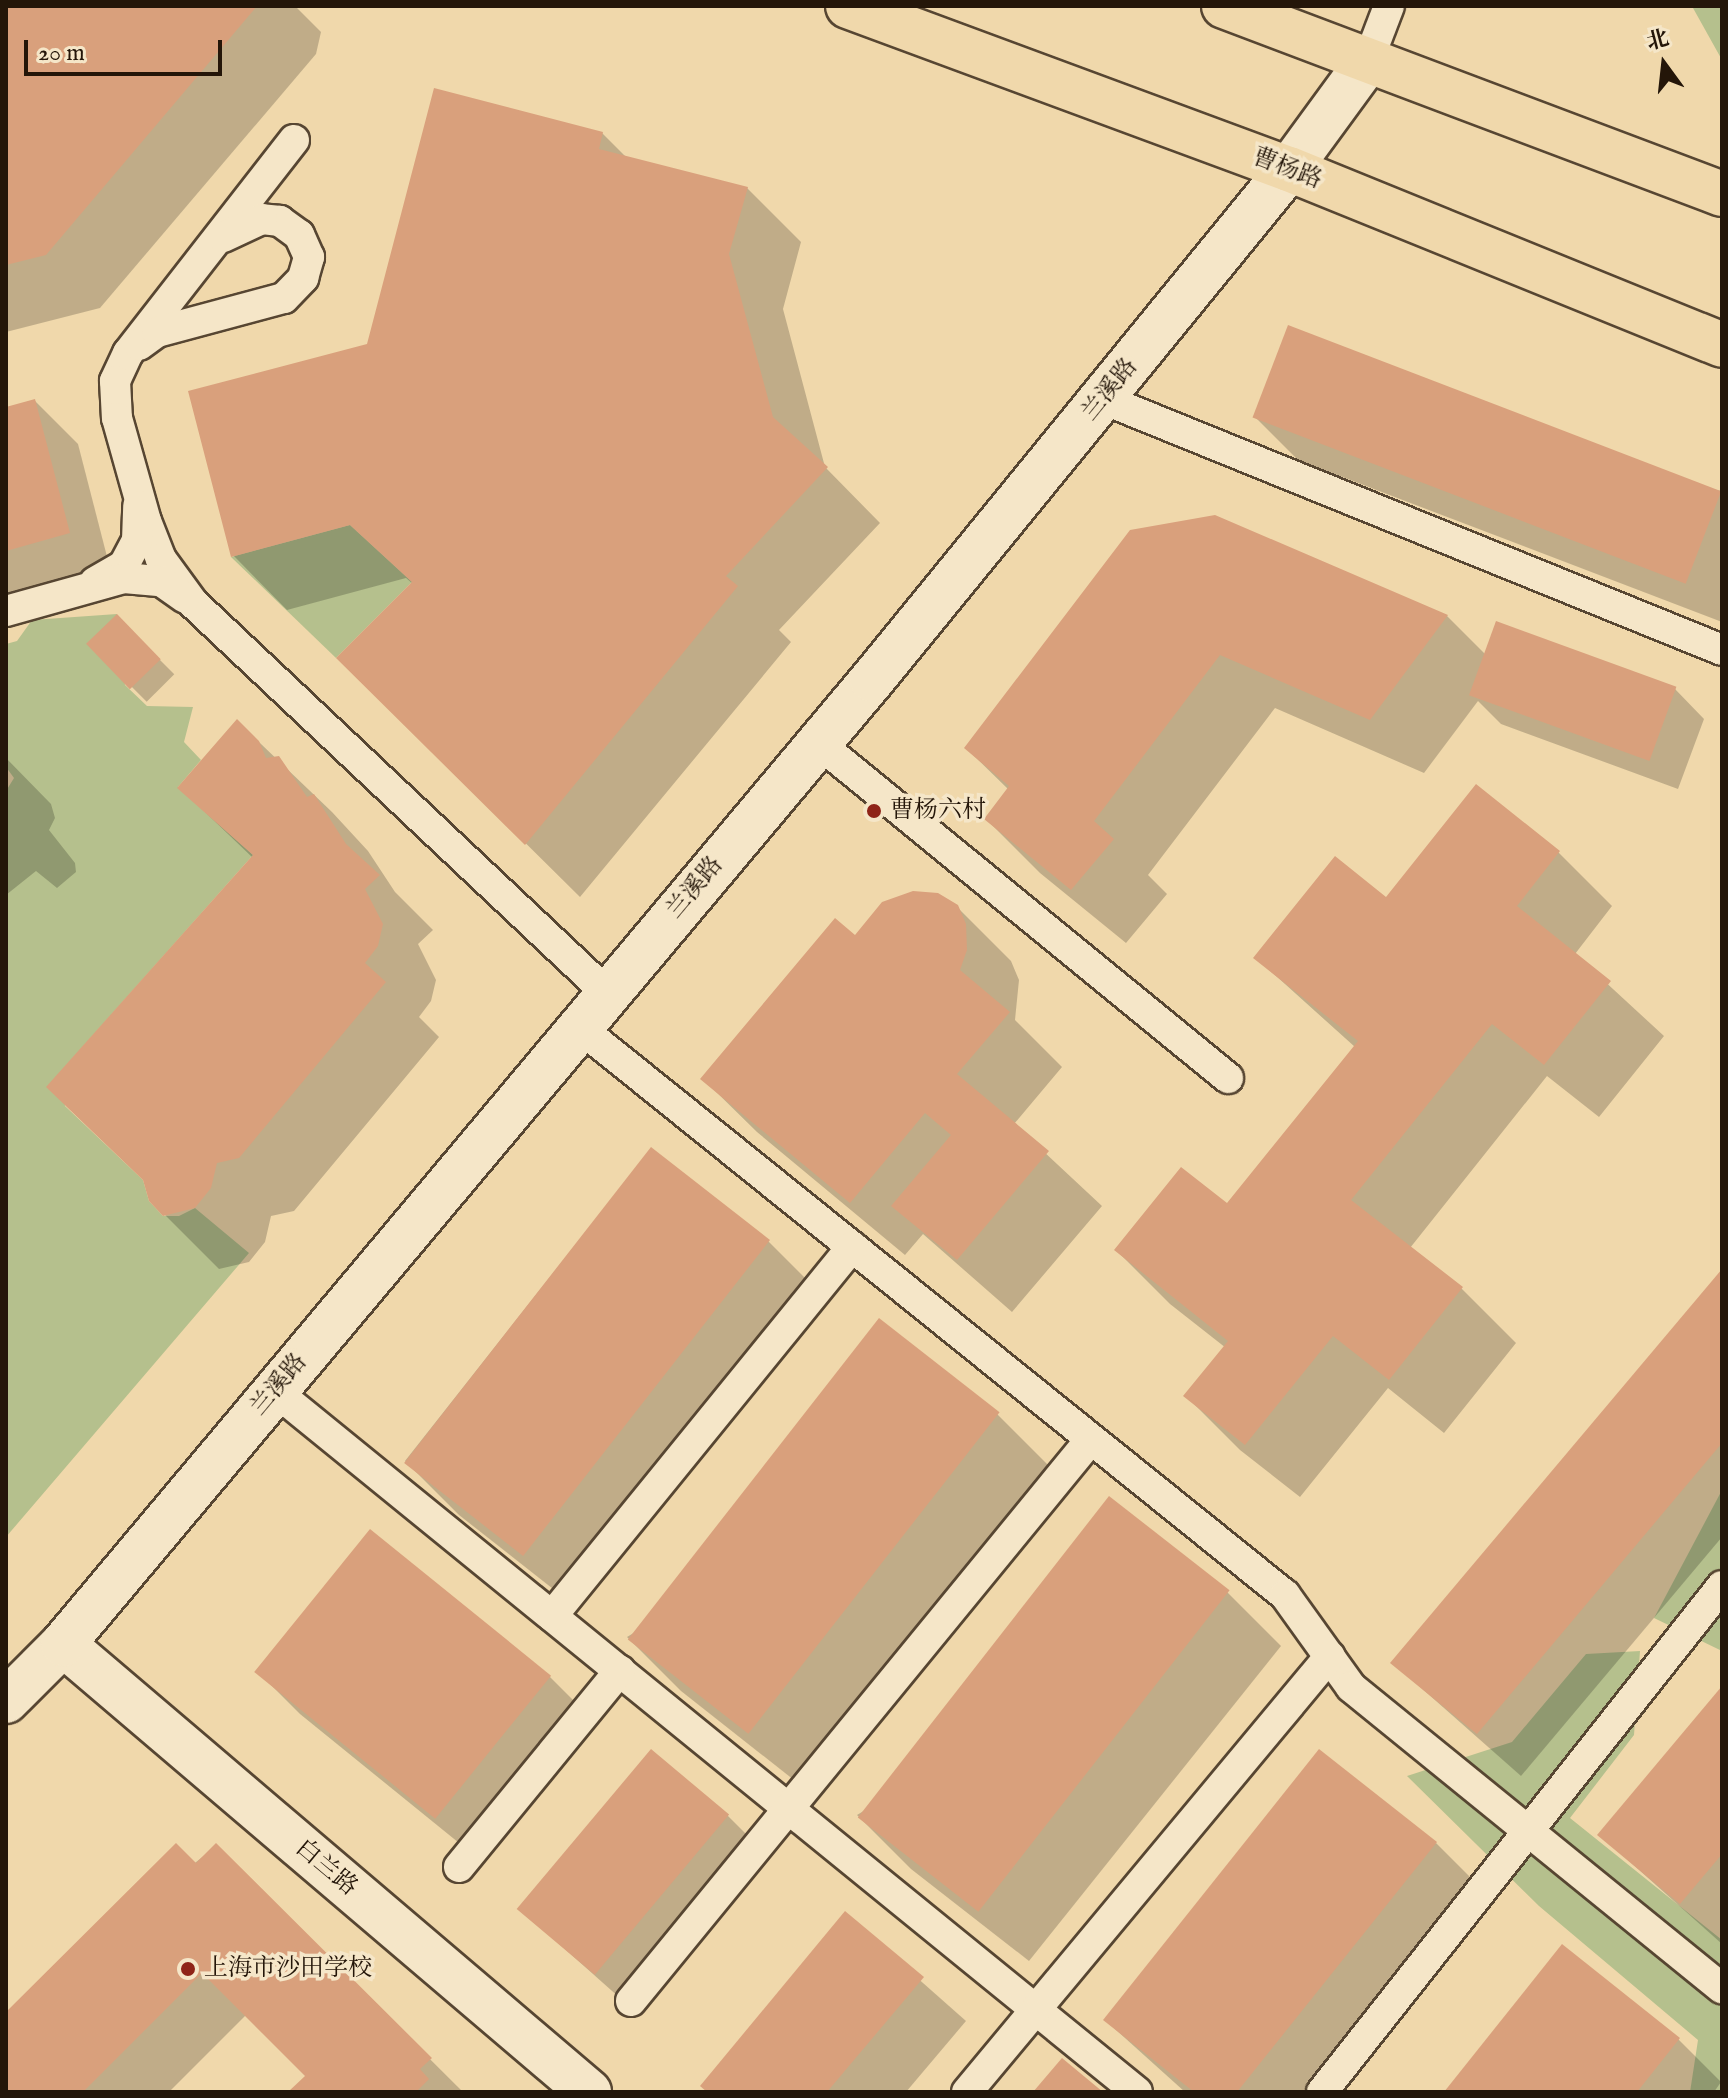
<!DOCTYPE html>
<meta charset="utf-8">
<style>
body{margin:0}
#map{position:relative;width:1728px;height:2098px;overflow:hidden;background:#f0d8ab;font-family:"IM FELL English","Noto Serif SC",serif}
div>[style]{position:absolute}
.green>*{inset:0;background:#b5c08d}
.shadow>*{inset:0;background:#0003;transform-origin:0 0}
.building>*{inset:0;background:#d9a07c;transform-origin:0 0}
.roads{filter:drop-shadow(2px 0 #574632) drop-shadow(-2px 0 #574632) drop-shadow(0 2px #574632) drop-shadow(0 -2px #574632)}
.service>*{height:30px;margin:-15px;padding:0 15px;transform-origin:15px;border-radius:15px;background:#f5e6c8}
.minor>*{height:44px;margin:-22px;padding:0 22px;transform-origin:22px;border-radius:22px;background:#f5e6c8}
.tertiary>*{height:44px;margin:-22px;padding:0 22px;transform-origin:22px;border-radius:22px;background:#f5e6c8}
.primary>*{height:44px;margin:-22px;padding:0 22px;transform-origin:22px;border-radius:22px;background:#f0d8ab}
.dots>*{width:22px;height:22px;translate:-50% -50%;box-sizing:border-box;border:4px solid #f5e6c8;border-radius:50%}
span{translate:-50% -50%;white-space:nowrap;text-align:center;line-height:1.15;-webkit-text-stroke:7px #f5e6c8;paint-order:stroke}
.street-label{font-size:24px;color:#241609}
.poi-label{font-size:24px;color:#241609}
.left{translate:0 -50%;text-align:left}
.frame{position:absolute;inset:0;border:8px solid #241609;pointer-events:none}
.north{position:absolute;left:1624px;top:24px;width:80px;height:80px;-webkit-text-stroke:6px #f5e6c8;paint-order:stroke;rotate:345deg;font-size:22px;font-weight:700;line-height:32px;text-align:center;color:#241609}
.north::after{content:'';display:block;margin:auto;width:28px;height:36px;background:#241609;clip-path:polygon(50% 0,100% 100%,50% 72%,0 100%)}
.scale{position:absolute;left:24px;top:40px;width:198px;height:36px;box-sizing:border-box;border:4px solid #241609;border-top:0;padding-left:10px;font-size:24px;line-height:28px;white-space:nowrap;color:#241609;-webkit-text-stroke:6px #f5e6c8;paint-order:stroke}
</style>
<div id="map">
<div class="green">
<div style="clip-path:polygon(1688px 6px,1722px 6px,1722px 60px,1693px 8px)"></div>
<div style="clip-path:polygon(350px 525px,412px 582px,336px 658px,231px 557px)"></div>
<div style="clip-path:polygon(117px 614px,125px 685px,147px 706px,193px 707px,184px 742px,201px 760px,178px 787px,253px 855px,62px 1070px,65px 1106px,143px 1180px,149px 1201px,163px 1216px,179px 1216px,195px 1208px,249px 1253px,6px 1537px,6px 791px,14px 778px,6px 767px,6px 644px,17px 641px,32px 620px)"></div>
<div style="clip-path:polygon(1722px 1490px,1722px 1651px,1654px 1618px)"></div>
<div style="clip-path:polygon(1640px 1651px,1634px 1735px,1570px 1818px,1722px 1940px,1722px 2092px,1690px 2092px,1698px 2040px,1539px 1906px,1407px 1776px,1512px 1742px,1586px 1654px)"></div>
</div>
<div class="shadow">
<div style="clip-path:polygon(6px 6px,295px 6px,321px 32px,316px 54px,100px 308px,6px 332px)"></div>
<div style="clip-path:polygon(602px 133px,627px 158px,747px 188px,801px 242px,783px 309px,825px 467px,880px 523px,779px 630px,791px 642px,580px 897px,393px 712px,413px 584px,406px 578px,287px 610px,233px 555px,369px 346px)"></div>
<div style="clip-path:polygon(35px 401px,78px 444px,112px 576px,6px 605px,6px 409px)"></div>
<div style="clip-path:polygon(1255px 417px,1722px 491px,1722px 622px,1298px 460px)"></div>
<div style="clip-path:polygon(1215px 517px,1447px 616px,1486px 655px,1675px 689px,1704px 719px,1678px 789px,1501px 724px,1478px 701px,1424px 773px,1275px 708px,1148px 875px,1167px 894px,1126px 943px,1040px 873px,986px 819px,1009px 790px,966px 748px)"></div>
<div style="left:117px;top:617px;width:81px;height:39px;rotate:45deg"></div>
<div style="clip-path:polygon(238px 722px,332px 812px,368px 851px,395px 892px,433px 930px,418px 944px,436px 980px,431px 1001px,419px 1017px,439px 1037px,294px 1211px,271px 1216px,265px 1242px,249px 1262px,219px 1269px,164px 1214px,253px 858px,180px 788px)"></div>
<div style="clip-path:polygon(6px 758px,51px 804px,55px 818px,49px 830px,75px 863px,76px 872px,57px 888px,36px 871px,6px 895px)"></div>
<div style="clip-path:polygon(1558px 852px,1612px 906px,1575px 954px,1664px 1036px,1599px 1117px,1547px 1076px,1410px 1248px,1462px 1289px,1516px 1343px,1444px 1433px,1388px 1388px,1300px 1497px,1240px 1450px,1186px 1396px,1226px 1348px,1170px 1304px,1116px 1250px,1227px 1206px,1355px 1047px,1256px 958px,1386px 900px)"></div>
<div style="clip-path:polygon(956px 906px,1011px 961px,1019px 980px,1015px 1020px,1062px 1067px,1014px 1124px,1102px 1206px,1012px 1312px,923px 1234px,905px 1255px,757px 1132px,703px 1079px,855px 937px)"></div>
<div style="clip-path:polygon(651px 1149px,769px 1242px,823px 1296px,576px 1607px,459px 1515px,405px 1461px)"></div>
<div style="clip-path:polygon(1722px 1272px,1722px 1537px,1521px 1776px,1393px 1663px)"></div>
<div style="clip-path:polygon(997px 1414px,1051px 1468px,799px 1784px,681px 1691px,627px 1637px)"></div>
<div style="clip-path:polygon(1227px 1592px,1281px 1646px,1029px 1961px,911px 1869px,857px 1815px)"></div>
<div style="clip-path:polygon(257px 1671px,550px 1677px,593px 1720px,480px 1860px,300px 1714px)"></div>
<div style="clip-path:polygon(1722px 1689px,1722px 1944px,1600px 1835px)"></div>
<div style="clip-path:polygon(727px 1815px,770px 1858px,639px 2015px,520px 1909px)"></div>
<div style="clip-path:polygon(1436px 1843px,1479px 1886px,1315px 2092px,1185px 2092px,1105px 2020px)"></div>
<div style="clip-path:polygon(216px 1846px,463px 2092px,291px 2092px,308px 2076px,246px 2015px,169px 2092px,6px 2092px,6px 2015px)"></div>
<div style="clip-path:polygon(845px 1914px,966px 2021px,906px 2092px,709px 2092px)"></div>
<div style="clip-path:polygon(1678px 2039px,1721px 2082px,1714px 2092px,1446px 2092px)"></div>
</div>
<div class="building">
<div style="clip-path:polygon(6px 6px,257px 6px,46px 255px,6px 265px)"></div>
<div style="clip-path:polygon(434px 88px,603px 132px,599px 149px,748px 187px,729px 254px,773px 417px,828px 467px,726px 576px,738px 586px,525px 845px,336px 658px,412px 582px,350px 525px,231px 557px,188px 391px,367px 344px)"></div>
<div style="left:1288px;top:325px;width:464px;height:99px;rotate:21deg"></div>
<div style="clip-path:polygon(35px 399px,70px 533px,6px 551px,6px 407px)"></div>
<div style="clip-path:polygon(1215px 515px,1448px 615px,1370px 720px,1220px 655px,1094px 821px,1114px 839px,1071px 890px,984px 819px,1009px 786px,964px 748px,1130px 530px)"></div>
<div style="left:117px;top:614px;width:63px;height:43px;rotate:46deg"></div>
<div style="left:1496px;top:621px;width:192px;height:79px;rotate:20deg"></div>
<div style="clip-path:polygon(237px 719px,259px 741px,266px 758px,279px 756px,307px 797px,314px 794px,346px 844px,380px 875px,365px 889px,383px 924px,378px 946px,365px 963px,386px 982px,239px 1158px,217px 1163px,211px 1188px,195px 1208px,163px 1216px,149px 1201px,143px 1180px,46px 1087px,253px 855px,177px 788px)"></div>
<div style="clip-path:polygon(1476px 784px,1560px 851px,1517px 906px,1611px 981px,1544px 1065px,1492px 1024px,1351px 1200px,1463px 1287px,1389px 1380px,1333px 1336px,1245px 1445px,1183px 1396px,1228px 1341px,1114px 1250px,1181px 1167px,1227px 1203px,1358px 1041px,1253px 958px,1335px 856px,1386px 897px)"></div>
<div style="clip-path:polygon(913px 891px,938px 893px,958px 905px,966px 924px,967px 950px,960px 970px,1010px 1012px,957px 1074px,1049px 1151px,957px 1260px,891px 1206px,951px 1135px,925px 1113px,850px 1203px,700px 1079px,835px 918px,855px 935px,882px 902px)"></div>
<div style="left:651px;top:1147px;width:151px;height:401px;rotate:38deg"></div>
<div style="clip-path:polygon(1722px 1269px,1722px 1443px,1477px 1734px,1390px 1663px)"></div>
<div style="left:879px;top:1318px;width:153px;height:408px;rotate:38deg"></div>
<div style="left:1109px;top:1496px;width:153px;height:408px;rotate:38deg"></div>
<div style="left:370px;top:1529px;width:233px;height:184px;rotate:39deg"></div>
<div style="clip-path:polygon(1722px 1686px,1722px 1854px,1680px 1904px,1597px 1835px)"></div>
<div style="left:651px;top:1749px;width:102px;height:209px;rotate:40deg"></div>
<div style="clip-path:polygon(1319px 1749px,1437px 1842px,1237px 2092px,1194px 2092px,1103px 2020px)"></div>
<div style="clip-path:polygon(176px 1843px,196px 1863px,216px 1843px,432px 2058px,420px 2069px,429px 2079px,416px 2092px,288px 2092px,305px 2076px,202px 1973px,83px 2092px,6px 2092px,6px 2012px)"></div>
<div style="clip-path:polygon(845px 1911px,924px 1977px,827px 2092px,707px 2092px,700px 2086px)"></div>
<div style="clip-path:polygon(1562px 1944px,1680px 2038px,1637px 2092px,1444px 2092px)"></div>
<div style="clip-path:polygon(1062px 2058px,1103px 2092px,1033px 2092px)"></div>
</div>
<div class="roads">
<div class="service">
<div style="left:1368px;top:61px;width:59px;rotate:-69.1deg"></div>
<div style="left:294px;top:140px;width:270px;rotate:127.9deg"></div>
<div style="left:128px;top:353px;width:31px;rotate:115deg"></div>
<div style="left:115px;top:381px;width:37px;rotate:87deg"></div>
<div style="left:117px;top:418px;width:107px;rotate:74.3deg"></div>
<div style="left:146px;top:521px;width:41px;rotate:68.5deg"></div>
<div style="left:161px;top:559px;width:54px;rotate:54deg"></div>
<div style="left:193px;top:603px;width:569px;rotate:43.29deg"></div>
<div style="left:139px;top:345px;width:22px;rotate:-36deg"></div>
<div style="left:157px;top:332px;width:131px;rotate:-15deg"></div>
<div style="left:284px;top:298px;width:28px;rotate:-46deg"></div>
<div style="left:303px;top:278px;width:22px;rotate:-74deg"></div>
<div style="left:309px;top:257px;width:24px;rotate:-114deg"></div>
<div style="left:299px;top:235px;width:24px;rotate:-144deg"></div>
<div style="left:280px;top:221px;width:18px;rotate:-174deg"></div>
<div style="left:262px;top:219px;width:43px;rotate:155.2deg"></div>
<div style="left:1103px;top:399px;width:668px;rotate:22.07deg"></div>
<div style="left:95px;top:582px;width:34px;rotate:-30deg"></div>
<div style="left:124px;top:565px;width:27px;rotate:-62deg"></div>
<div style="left:137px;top:541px;width:35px;rotate:-88deg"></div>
<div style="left:6px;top:611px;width:123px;rotate:-15.6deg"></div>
<div style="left:124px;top:578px;width:37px;rotate:5deg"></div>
<div style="left:161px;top:581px;width:29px;rotate:35deg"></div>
<div style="left:817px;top:742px;width:531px;rotate:39.27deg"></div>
<div style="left:579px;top:1027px;width:906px;rotate:38.82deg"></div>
<div style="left:1285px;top:1595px;width:113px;rotate:54.3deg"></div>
<div style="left:1351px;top:1687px;width:478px;rotate:39.1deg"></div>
<div style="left:275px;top:1391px;width:1111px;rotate:39.12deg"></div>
<div style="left:552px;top:1616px;width:476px;rotate:-50.9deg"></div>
<div style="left:459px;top:1867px;width:254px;rotate:-50.7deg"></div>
<div style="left:631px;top:2001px;width:726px;rotate:-50.7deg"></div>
<div style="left:967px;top:2092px;width:567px;rotate:-50.22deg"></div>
<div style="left:1322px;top:2092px;width:645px;rotate:-51.67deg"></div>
</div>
<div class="minor">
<div style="left:63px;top:1644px;width:691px;rotate:40.42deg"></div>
</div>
<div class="tertiary">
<div style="left:6px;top:1701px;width:81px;rotate:-45deg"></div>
<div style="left:63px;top:1644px;width:1258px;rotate:-50deg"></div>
<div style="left:872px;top:680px;width:660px;rotate:-50.78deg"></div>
<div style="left:1289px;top:169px;width:134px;rotate:-53.8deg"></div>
</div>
<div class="primary">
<div style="left:848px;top:6px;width:470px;rotate:20.3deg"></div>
<div style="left:1289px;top:169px;width:467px;rotate:22.1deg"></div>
<div style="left:1224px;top:6px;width:532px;rotate:20.68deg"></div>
</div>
</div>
<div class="dots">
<div style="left:874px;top:811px;background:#8f2418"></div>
<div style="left:188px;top:1969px;background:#8f2418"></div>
</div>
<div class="street-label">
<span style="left:1287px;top:169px;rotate:21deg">曹杨路</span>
<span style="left:1110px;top:390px;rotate:-51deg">兰溪路</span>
<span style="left:695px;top:888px;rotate:-50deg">兰溪路</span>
<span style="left:279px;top:1385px;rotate:-50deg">兰溪路</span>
<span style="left:326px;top:1868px;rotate:40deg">白兰路</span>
</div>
<div class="poi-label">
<span class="left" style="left:890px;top:811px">曹杨六村</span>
<span class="left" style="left:204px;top:1969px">上海市沙田学校</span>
</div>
<div class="frame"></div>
<div class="north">北</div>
<div class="scale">20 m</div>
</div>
